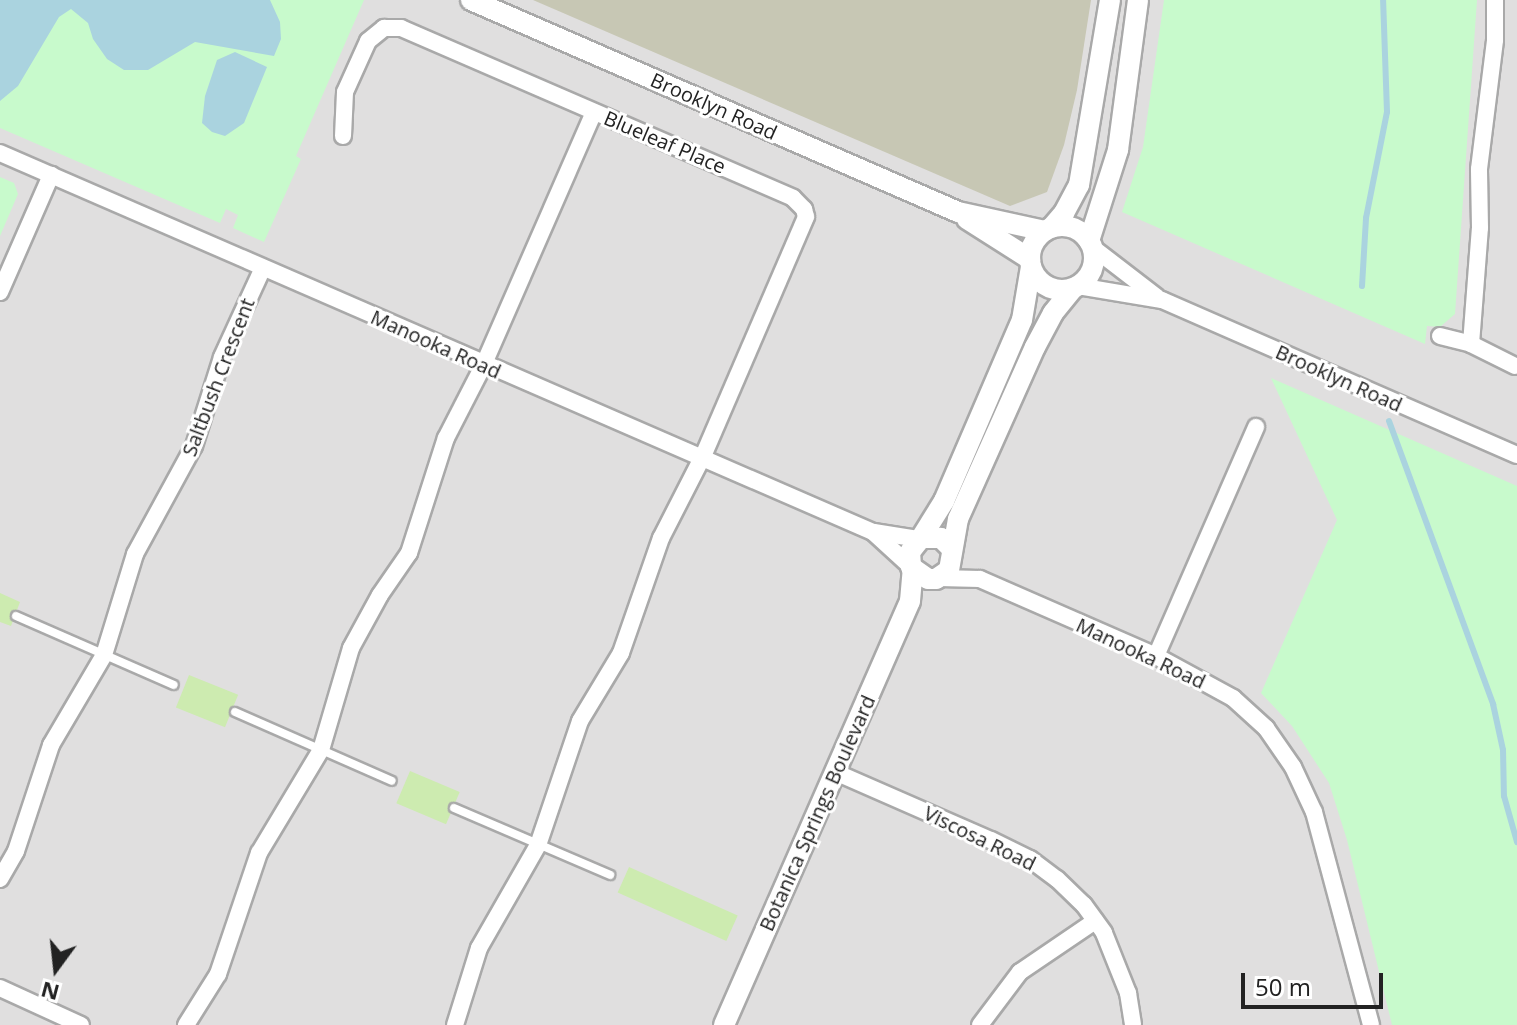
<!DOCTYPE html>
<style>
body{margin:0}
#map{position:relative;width:1517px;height:1025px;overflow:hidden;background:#f2efe9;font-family:"Open Sans",sans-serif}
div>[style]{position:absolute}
.residential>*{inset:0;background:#e0dfdf;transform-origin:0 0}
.construction>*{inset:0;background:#c7c7b4}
.grass>*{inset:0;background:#cdebb0;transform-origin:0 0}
.park>*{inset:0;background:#c8facc}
.water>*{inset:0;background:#aad3df}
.stream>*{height:6px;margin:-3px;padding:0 3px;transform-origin:3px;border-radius:3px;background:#aad3df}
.roads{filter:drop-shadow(2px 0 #a9a9a9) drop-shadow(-2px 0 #a9a9a9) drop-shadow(0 2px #a9a9a9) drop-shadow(0 -2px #a9a9a9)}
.service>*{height:8px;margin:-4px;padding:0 4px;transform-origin:4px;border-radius:4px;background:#fff}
.minor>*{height:16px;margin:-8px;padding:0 8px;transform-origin:8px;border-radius:8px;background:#fff}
.tertiary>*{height:20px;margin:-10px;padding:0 10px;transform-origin:10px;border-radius:10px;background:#fff}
.tertiary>.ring{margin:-10px;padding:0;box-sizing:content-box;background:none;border:20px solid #fff;border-radius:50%}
span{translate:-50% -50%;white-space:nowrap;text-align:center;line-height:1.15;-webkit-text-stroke:6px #fff;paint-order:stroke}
.street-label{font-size:20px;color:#222}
.north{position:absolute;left:16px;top:929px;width:80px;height:80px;-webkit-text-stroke:6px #fff;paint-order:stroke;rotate:195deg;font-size:22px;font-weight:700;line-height:32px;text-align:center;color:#222}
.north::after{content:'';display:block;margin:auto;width:28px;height:36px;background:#222;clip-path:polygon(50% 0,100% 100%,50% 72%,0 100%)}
.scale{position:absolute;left:1241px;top:973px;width:142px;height:36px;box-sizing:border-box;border:4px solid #222;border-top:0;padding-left:10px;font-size:24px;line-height:28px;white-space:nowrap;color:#222;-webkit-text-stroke:6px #fff;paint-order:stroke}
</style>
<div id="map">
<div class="residential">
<div style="left:0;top:0;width:1517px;height:1025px"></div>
</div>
<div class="construction">
<div style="clip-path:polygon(533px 0,1091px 0,1077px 90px,1064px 145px,1047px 192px,1010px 206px)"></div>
</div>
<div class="grass">
<div style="clip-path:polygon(0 593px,20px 602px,11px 626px,0 622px)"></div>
<div style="left:189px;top:675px;width:53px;height:35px;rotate:22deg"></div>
<div style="left:410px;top:771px;width:54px;height:35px;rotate:23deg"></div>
<div style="left:629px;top:867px;width:119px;height:28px;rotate:24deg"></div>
</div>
<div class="park">
<div style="clip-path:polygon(0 0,364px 0,296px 156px,301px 159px,264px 242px,233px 228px,238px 215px,226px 209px,220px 223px,0 128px)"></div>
<div style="clip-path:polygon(1164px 0,1477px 0,1455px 314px,1440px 327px,1427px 326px,1425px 344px,1122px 212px,1143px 147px)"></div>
<div style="clip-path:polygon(0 177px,14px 183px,18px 194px,0 236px)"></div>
<div style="clip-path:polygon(1271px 378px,1517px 486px,1517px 1025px,1392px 1025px,1347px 840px,1329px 783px,1292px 726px,1261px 693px,1337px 520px)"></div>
</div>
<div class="water">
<div style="clip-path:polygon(0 0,270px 0,280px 22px,281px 39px,274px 56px,195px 42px,148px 70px,124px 70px,107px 59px,93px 39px,88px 23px,71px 9px,59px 17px,18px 86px,0 101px)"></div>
<div style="clip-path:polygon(235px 52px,267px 67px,244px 123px,225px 136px,212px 132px,202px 123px,205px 96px,217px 60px)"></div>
</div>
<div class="stream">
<div style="left:1362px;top:286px;width:68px;rotate:-86.6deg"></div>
<div style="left:1366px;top:218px;width:108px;rotate:-78.8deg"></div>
<div style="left:1387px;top:112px;width:112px;rotate:-92deg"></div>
<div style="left:1389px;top:421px;width:302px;rotate:69.8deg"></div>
<div style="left:1493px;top:704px;width:47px;rotate:77.7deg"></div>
<div style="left:1503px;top:750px;width:46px;rotate:88.8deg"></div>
<div style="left:1504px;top:796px;width:48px;rotate:74.2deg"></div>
</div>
<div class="roads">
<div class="service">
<div style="left:16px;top:616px;width:172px;rotate:23.6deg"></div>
<div style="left:235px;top:712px;width:171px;rotate:23.7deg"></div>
<div style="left:454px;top:808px;width:170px;rotate:23.2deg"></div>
</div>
<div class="minor">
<div style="left:343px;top:136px;width:44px;rotate:-87.4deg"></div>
<div style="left:345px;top:92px;width:56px;rotate:-65.7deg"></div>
<div style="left:368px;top:41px;width:21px;rotate:-39deg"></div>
<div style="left:384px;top:28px;width:17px"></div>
<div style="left:401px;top:28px;width:427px;rotate:23.4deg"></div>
<div style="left:793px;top:198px;width:16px;rotate:45deg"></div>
<div style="left:804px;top:209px;width:8px;rotate:76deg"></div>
<div style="left:806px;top:217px;width:262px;rotate:113.3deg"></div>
<div style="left:702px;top:458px;width:90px;rotate:117.1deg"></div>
<div style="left:661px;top:538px;width:122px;rotate:109.2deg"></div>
<div style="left:621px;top:653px;width:79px;rotate:121.1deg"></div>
<div style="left:580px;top:721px;width:131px;rotate:108.7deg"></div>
<div style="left:538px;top:845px;width:119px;rotate:119.8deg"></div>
<div style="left:479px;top:948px;width:81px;rotate:107.3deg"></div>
<div style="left:0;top:153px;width:952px;rotate:23.47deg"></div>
<div style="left:873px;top:532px;width:52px;rotate:42.6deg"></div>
<div style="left:1092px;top:247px;width:82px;rotate:37.6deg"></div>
<div style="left:1078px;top:286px;width:85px;rotate:9.5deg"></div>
<div style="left:1162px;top:300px;width:387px;rotate:23.6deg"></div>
<div style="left:0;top:292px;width:128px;rotate:-66.4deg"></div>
<div style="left:1440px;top:336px;width:32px;rotate:14deg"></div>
<div style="left:1471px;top:344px;width:49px;rotate:26.6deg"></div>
<div style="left:1471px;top:344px;width:116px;rotate:-85.6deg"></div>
<div style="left:1480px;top:228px;width:59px;rotate:-91deg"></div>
<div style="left:1479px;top:169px;width:130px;rotate:-82.9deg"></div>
<div style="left:1495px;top:40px;width:40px;rotate:-90deg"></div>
<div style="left:874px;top:532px;width:46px;rotate:8.8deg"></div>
<div style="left:939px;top:578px;width:41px;rotate:1.4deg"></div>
<div style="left:980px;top:579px;width:192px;rotate:23.6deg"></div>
<div style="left:1156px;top:656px;width:88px;rotate:28.6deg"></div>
<div style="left:1233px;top:698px;width:45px;rotate:42.3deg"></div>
<div style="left:1266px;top:728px;width:47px;rotate:55.3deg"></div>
<div style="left:1293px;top:767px;width:50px;rotate:65deg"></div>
<div style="left:1314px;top:812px;width:220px;rotate:75deg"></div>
<div style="left:1156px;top:656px;width:250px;rotate:-66.4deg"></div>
<div style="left:835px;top:772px;width:170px;rotate:23.6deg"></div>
<div style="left:991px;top:840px;width:43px;rotate:26deg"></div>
<div style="left:1030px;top:859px;width:34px;rotate:37deg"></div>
<div style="left:1057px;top:879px;width:37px;rotate:44deg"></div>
<div style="left:1084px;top:905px;width:34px;rotate:54deg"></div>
<div style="left:1104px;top:933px;width:65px;rotate:68.2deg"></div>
<div style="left:1128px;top:993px;width:32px;rotate:81deg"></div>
<div style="left:0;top:879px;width:32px;rotate:-60deg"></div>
<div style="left:16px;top:851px;width:112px;rotate:-71.7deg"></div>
<div style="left:51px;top:745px;width:104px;rotate:-59.5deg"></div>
<div style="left:104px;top:655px;width:106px;rotate:-72.9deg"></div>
<div style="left:135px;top:554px;width:123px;rotate:-61.4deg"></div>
<div style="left:194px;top:446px;width:93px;rotate:-72.5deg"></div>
<div style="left:222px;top:357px;width:98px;rotate:-65.3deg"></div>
<div style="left:0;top:988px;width:89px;rotate:24.6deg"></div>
<div style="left:186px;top:1025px;width:60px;rotate:-57.9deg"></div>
<div style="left:218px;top:974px;width:128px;rotate:-71.3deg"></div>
<div style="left:259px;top:853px;width:120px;rotate:-59deg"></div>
<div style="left:321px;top:750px;width:106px;rotate:-73.6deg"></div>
<div style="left:351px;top:648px;width:60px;rotate:-61.3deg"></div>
<div style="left:380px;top:595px;width:51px;rotate:-55.4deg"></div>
<div style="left:409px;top:553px;width:121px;rotate:-72.2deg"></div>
<div style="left:446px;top:438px;width:81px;rotate:-62.8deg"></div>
<div style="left:483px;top:366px;width:277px;rotate:-66.4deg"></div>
<div style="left:980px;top:1025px;width:66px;rotate:-53deg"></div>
<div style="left:1020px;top:972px;width:91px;rotate:-34.2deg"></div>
</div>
<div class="tertiary">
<div style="left:471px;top:0;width:531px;rotate:23.52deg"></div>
<div style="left:958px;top:212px;width:89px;rotate:12.3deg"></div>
<div style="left:967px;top:219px;width:75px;rotate:32.4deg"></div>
<div class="ring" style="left:1030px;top:226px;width:44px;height:44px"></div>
<div style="left:1051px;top:228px;width:20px;rotate:-49deg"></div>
<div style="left:1064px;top:213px;width:32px;rotate:-62deg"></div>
<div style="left:1079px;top:185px;width:188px;rotate:-80.5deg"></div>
<div style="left:1089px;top:241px;width:96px;rotate:-72.3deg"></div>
<div style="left:1118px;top:150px;width:151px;rotate:-82.4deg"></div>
<div style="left:921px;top:538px;width:44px;rotate:-58.1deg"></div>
<div style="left:944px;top:501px;width:197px;rotate:-66.7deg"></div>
<div style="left:1022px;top:320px;width:54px;rotate:-80.4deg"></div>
<div style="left:952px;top:549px;width:16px;rotate:-135deg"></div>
<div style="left:941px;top:538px;width:20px;rotate:180deg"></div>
<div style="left:921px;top:538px;width:18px;rotate:128deg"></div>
<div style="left:910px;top:552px;width:15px;rotate:86deg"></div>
<div style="left:911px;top:567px;width:21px;rotate:35deg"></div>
<div style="left:928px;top:579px;width:8px"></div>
<div style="left:936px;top:579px;width:16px;rotate:-35deg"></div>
<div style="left:949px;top:570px;width:52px;rotate:-80deg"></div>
<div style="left:958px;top:519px;width:188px;rotate:-65.9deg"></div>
<div style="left:1035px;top:347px;width:38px;rotate:-62deg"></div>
<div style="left:1053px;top:313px;width:32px;rotate:-51deg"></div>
<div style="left:724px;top:1025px;width:463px;rotate:-66.3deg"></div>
<div style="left:910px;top:601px;width:32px;rotate:-85deg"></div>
</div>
</div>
<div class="street-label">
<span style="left:714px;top:106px;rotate:24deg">Brooklyn Road</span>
<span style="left:665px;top:142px;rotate:23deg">Blueleaf Place</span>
<span style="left:436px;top:344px;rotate:24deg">Manooka Road</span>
<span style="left:218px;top:377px;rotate:-69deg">Saltbush Crescent</span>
<span style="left:1339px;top:378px;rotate:24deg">Brooklyn Road</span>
<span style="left:1141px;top:653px;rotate:25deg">Manooka Road</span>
<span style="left:817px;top:813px;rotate:-66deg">Botanica Springs Boulevard</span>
<span style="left:980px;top:838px;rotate:26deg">Viscosa Road</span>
</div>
<div class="north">N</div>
<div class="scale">50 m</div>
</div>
